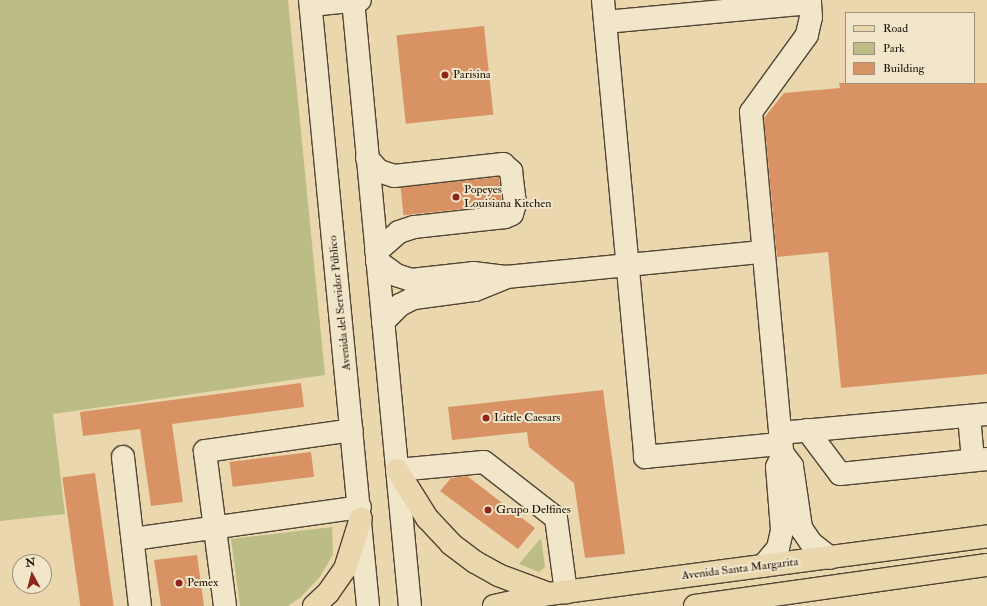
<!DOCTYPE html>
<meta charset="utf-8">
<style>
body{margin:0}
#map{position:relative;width:987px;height:606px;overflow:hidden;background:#ead7ae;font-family:"IM FELL Double Pica",serif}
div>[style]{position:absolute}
.green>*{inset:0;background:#bcbd86}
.building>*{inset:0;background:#d89264;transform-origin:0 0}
.roads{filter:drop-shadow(1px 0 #514534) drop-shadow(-1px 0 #514534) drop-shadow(0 1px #514534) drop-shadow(0 -1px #514534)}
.minor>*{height:22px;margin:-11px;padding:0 11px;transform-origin:11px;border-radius:11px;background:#f1e5ca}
.major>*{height:22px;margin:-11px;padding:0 11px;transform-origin:11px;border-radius:11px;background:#ead7ae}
.dots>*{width:11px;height:11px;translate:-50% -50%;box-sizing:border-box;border:2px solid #f1e5ca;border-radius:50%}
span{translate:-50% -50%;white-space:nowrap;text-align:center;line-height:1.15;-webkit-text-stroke:4px #f1e5ca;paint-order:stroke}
.poi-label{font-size:12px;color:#1e140b}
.left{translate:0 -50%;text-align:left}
.street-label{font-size:12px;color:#1e140b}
.legend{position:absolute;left:845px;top:12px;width:130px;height:72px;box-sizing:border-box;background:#f1e5ca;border:1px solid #9d917e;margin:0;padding:5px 7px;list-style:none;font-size:12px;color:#1e140b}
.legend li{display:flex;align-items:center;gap:8px;height:20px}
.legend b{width:20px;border:1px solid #9d917e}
.north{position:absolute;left:12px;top:554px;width:40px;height:40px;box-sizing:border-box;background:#f1e5ca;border:1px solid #9d917e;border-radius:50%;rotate:353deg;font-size:11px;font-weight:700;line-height:16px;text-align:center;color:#1e140b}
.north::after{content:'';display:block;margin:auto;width:14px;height:18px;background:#8f2418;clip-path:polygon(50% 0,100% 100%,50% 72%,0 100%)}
</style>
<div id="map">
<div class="green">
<div style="clip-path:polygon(0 0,288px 0,325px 375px,53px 414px,65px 514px,0 521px)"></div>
<div style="clip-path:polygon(332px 527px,333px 554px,320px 577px,301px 597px,288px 606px,240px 606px,231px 539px)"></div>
<div style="clip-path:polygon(541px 538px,545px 567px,539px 572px,519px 564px)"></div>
</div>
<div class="building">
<div style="left:484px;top:26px;width:89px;height:88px;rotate:84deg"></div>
<div style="clip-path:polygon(839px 83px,987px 83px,987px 374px,841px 388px,828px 252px,777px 257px,764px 118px,784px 93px,840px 88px)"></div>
<div style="left:499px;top:177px;width:28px;height:99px;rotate:84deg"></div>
<div style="clip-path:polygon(301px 383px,304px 407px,172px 424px,183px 502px,151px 506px,140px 429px,83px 436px,80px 412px)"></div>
<div style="clip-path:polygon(603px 390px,625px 554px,585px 558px,574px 483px,529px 447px,527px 432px,452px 440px,448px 407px)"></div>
<div style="left:311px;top:452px;width:25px;height:82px;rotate:83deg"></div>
<div style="left:95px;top:473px;width:134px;height:33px;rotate:82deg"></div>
<div style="clip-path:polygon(467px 476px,535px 528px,518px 549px,440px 491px,451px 478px)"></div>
<div style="clip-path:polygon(197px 555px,204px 606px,161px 606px,154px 560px)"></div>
</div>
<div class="roads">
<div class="minor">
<div style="left:310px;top:0;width:609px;rotate:84.53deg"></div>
<div style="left:353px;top:0;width:609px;rotate:84.63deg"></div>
<div style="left:603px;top:0;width:459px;rotate:84.7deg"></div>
<div style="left:645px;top:457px;width:137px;rotate:-5.5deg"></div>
<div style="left:311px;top:5px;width:49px;rotate:-5.8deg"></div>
<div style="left:605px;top:22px;width:206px;rotate:-5.3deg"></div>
<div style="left:810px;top:3px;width:14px;rotate:86deg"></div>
<div style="left:811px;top:17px;width:18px;rotate:103deg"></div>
<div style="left:807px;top:35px;width:95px;rotate:126deg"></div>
<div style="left:751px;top:112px;width:333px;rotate:84.8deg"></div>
<div style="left:781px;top:444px;width:10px;rotate:79deg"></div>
<div style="left:783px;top:454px;width:15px;rotate:53deg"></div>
<div style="left:792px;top:466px;width:63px;rotate:81.7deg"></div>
<div style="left:801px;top:528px;width:18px;rotate:56deg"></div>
<div style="left:811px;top:543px;width:24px;rotate:38deg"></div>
<div style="left:367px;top:158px;width:18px;rotate:47deg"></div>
<div style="left:379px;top:171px;width:16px;rotate:18deg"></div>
<div style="left:394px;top:176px;width:110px;rotate:-6.3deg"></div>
<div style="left:503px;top:164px;width:11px;rotate:41deg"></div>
<div style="left:511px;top:171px;width:33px;rotate:83deg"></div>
<div style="left:515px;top:204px;width:10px;rotate:107deg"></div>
<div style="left:512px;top:214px;width:8px;rotate:157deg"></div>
<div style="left:505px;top:217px;width:92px;rotate:173.7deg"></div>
<div style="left:414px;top:227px;width:16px;rotate:162deg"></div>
<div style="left:399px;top:232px;width:30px;rotate:139deg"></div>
<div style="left:377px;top:261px;width:24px;rotate:36deg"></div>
<div style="left:396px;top:275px;width:16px;rotate:18deg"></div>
<div style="left:411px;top:280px;width:62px;rotate:-6.4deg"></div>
<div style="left:473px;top:273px;width:33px;rotate:7deg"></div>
<div style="left:506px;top:277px;width:257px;rotate:-5.6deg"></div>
<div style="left:383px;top:322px;width:24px;rotate:-45deg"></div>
<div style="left:400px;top:305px;width:16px;rotate:-27deg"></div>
<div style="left:414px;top:298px;width:62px;rotate:-7.5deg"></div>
<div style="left:475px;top:290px;width:32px;rotate:-22deg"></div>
<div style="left:969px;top:416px;width:44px;rotate:84.8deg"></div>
<div style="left:807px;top:430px;width:55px;rotate:53.1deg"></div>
<div style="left:840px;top:474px;width:148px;rotate:-5.8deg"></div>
<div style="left:780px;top:433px;width:208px;rotate:-5.2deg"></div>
<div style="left:123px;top:457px;width:150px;rotate:83.5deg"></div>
<div style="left:397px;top:470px;width:87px;rotate:-5.3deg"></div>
<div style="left:484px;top:462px;width:91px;rotate:37.9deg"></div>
<div style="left:556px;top:518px;width:75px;rotate:82.3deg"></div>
<div style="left:133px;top:539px;width:229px;rotate:-8deg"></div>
<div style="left:763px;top:566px;width:23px;rotate:-50deg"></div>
<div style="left:778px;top:548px;width:18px;rotate:-77deg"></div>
<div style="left:782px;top:530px;width:63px;rotate:-94.5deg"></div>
<div style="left:777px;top:467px;width:14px;rotate:-65deg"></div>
<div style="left:225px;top:606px;width:156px;rotate:-97.4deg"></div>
<div style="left:205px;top:451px;width:148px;rotate:-8.1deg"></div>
</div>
<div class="major">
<div style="left:397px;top:470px;width:57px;rotate:58deg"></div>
<div style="left:427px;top:518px;width:35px;rotate:47deg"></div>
<div style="left:451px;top:544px;width:30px;rotate:37deg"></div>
<div style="left:475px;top:562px;width:26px;rotate:29deg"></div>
<div style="left:498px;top:575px;width:54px;rotate:20.4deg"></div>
<div style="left:314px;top:606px;width:19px;rotate:-43deg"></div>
<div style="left:328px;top:593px;width:29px;rotate:-55deg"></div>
<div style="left:345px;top:569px;width:53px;rotate:-72.6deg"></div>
<div style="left:494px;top:606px;width:56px;rotate:-12.3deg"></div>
<div style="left:549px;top:594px;width:442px;rotate:-7.5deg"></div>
<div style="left:695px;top:606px;width:295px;rotate:-8deg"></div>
</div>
</div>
<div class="dots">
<div style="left:445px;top:75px;background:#8f2418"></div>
<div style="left:456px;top:197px;background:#8f2418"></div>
<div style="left:486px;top:418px;background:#8f2418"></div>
<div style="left:488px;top:510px;background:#8f2418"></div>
<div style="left:179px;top:583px;background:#8f2418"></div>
</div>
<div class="poi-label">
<span class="left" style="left:453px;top:75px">Parisina</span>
<span class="left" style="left:464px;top:197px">Popeyes<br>Louisiana Kitchen</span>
<span class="left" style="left:494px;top:418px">Little Caesars</span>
<span class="left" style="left:496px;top:510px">Grupo Delfines</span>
<span class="left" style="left:187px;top:583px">Pemex</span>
</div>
<div class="street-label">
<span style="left:340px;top:303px;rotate:-96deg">Avenida del Servidor Público</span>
<span style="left:740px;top:569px;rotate:-7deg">Avenida Santa Margarita</span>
</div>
<ul class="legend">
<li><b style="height:5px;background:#ead7ae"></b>Road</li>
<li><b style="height:11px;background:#bcbd86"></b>Park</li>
<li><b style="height:11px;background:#d89264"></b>Building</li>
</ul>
<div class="north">N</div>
</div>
